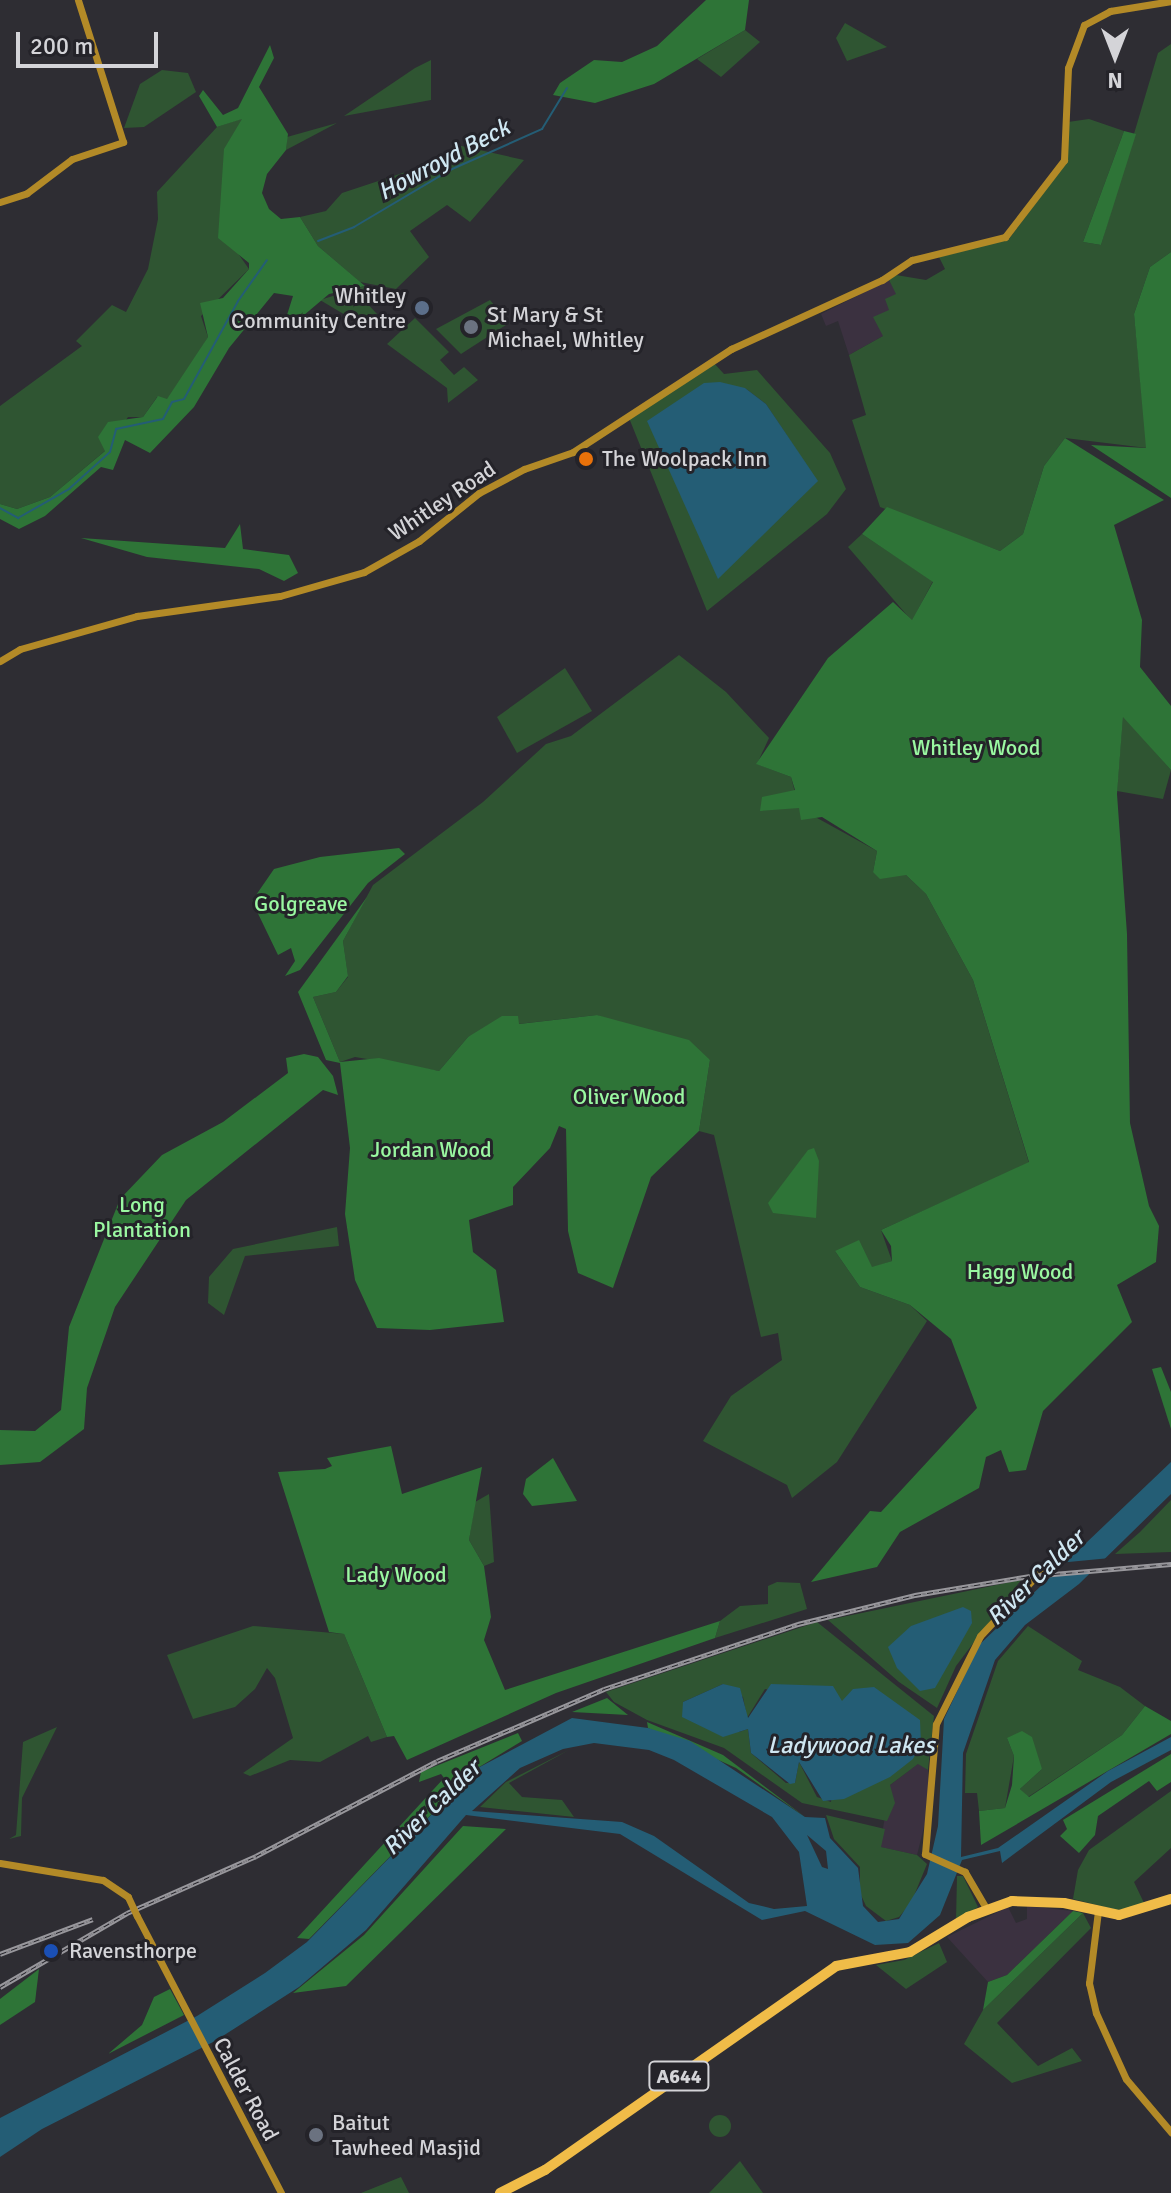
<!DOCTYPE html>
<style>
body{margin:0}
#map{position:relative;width:1171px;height:2193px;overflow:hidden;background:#2e2d33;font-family:Signika,sans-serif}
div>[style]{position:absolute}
.commercial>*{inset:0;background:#3b3140}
.green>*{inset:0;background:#2f5532}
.round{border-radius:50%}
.forest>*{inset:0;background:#2e7437}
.water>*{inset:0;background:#245d75}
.pier>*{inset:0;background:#2e2d33}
.stream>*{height:2px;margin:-1px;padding:0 1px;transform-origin:1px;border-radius:1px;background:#245d75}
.secondary>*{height:7px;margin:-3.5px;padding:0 3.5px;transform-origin:3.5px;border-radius:3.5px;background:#b38a27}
.highway>*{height:10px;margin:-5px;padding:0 5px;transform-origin:5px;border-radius:5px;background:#f0bc48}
.rail>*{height:5px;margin-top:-2.5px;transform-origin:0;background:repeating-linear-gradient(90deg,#242329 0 6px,#98979c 0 12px);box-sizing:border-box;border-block:2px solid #98979c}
.secondary-bridge>*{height:7px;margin:-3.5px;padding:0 3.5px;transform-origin:3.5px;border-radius:3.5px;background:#b38a27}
.dots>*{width:22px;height:22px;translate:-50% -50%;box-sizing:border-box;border:4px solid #242329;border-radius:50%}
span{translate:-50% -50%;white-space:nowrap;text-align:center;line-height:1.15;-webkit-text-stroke:6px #242329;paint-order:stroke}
.shield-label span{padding:2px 6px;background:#242329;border:2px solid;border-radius:6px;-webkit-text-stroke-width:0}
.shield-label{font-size:20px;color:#d4d4d8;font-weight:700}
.poi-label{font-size:22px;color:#d4d4d8}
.right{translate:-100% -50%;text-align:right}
.left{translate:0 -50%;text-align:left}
.street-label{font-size:22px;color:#d4d4d8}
.park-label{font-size:22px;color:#9af8a1}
.water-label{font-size:24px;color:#cfe7f2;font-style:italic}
.north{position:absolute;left:1075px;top:16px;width:80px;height:80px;-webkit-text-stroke:6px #242329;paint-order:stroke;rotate:180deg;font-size:22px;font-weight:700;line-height:32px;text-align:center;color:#d4d4d8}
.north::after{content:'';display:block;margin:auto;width:28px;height:36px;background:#d4d4d8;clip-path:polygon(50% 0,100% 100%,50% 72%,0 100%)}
.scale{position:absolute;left:16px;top:32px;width:142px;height:36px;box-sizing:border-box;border:4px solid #d4d4d8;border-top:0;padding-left:10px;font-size:24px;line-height:28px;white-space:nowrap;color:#d4d4d8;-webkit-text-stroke:6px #242329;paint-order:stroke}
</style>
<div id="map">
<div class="commercial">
<div style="clip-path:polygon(889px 280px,897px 294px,883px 336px,849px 355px,838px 321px,826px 326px,821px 314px)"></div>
<div style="clip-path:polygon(919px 1763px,928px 1770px,928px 1811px,917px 1855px,880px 1847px,890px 1785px)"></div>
<div style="clip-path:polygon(1027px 1906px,1073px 1911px,1007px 1975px,988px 1982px,947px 1937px,1008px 1907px,1016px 1923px,1027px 1919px)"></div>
</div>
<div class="green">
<div style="clip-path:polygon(845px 23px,887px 47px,847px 61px,836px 38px)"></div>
<div style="clip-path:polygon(745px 30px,760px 42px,721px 77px,697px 59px)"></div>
<div style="clip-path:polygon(1171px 44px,1171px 252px,1150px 267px,1134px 314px,1147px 448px,1065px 438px,1044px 466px,1023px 534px,1000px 551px,880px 507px,852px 420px,866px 415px,849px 355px,883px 336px,873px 317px,889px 310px,885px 299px,896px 294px,889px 280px,896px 275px,926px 280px,945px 269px,939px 257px,1009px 239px,1068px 159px,1068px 122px,1089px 119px,1124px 131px,1083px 242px,1101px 245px,1158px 53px)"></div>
<div style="clip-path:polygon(431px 60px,431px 100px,344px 116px,415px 68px)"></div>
<div style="clip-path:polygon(162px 70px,188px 73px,196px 92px,144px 127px,124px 128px,140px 84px)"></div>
<div style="clip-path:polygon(243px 118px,237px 252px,249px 269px,201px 316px,208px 337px,190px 368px,167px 400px,157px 397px,143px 417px,128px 417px,106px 450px,50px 497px,17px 509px,0 504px,0 406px,82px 346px,76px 341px,112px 305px,126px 312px,148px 269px,158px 219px,157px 192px,217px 127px)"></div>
<div style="clip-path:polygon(337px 123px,286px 150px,287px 137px)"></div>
<div style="clip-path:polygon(457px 145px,524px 160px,470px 222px,447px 205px,410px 231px,429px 257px,396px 289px,360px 282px,318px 246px,300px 217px,326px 211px,342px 193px,436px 162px)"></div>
<div style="clip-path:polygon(365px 286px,372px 289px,363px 299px,378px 315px,357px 322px,320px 300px)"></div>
<div style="clip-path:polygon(490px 300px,509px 323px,461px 354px,436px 329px)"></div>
<div style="clip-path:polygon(415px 318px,449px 352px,440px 360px,454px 375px,464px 367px,478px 380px,448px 403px,447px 388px,387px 344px)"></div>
<div style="clip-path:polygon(evenodd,713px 362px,724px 374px,757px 370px,830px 453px,846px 489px,827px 514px,707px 611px,629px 418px,713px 362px,745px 388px,766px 404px,817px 481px,811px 486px,745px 388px)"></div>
<div style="clip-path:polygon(862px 534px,933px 581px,912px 621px,848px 547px)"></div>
<div style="clip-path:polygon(679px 655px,726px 692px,769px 738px,757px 764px,791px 777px,799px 808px,877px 851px,873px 872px,906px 875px,926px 894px,973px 980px,1029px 1163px,881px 1230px,892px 1261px,872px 1268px,863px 1255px,835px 1251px,860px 1287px,910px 1305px,927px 1321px,837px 1462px,792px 1498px,787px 1485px,703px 1441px,731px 1396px,782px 1360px,778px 1333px,761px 1337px,714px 1135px,699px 1131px,710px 1060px,597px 1015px,518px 1024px,468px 1037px,439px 1071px,355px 1057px,340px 1062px,313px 997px,336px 992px,348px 977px,343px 941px,373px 885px,483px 802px,546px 744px,571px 736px)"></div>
<div style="clip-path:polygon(565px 668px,592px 711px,517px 753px,497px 717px)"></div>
<div style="clip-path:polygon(1123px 715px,1171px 770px,1163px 799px,1117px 791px)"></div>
<div style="clip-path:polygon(337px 1227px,339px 1246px,245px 1256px,224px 1315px,208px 1303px,209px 1277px,233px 1249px)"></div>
<div style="clip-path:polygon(489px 1494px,494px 1562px,484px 1566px,469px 1540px,475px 1502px)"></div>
<div style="clip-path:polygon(1171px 1500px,1171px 1552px,1115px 1554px,1140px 1532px)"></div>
<div style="clip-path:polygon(1021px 1580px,956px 1666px,937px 1708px,899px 1682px,828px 1620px)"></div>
<div style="clip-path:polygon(777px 1582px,800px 1583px,807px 1609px,715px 1638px,720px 1621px,740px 1606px,768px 1604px,768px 1586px)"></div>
<div style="clip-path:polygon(evenodd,817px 1622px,934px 1716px,928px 1770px,918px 1764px,890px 1785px,895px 1803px,887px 1821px,802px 1803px,724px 1748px,647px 1720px,614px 1702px,606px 1692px,817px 1622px,723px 1684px,743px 1697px,747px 1718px,765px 1689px,841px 1702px,831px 1802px,817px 1797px,799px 1762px,795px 1783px,786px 1783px,751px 1753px,748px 1729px,739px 1732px,683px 1702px,723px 1684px)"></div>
<div style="clip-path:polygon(253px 1626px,344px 1634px,387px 1737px,371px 1742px,368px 1736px,320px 1762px,290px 1760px,250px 1776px,243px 1773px,293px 1738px,275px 1678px,267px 1668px,255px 1689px,235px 1707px,193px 1719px,167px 1655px)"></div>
<div style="clip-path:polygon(1028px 1626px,1082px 1661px,1078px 1670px,1120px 1687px,1145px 1706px,1122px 1735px,1028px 1797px,1020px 1789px,1042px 1769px,1007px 1738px,1014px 1756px,1005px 1808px,979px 1811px,977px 1793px,965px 1793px,966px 1754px,998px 1661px)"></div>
<div style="clip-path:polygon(57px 1727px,22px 1798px,21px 1836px,9px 1839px,16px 1835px,23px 1742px)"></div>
<div style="clip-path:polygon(569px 1750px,509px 1783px,522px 1797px,562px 1800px,574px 1817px,480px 1807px,506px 1782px)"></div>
<div style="clip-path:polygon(1171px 1791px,1171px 1848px,1134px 1882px,1145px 1905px,1117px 1910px,1073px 1899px,1078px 1870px,1089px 1850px)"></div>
<div style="clip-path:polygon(826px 1815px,885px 1829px,881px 1847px,917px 1855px,927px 1864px,911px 1903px,899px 1917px,886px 1921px,866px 1906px,860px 1893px,860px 1867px,834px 1839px)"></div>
<div style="clip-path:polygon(957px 1876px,963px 1876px,978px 1907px,956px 1921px)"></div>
<div style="clip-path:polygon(1083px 1913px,1091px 1928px,997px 2023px,1038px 2066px,1072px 2048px,1082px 2061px,1012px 2083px,964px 2044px,983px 2010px)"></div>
<div style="clip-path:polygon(939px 1943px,947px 1962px,906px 1989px,876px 1965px,904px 1960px)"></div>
<div class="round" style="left:709px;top:2115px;width:22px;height:22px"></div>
<div style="clip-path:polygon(740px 2161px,763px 2193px,709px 2193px)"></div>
<div style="clip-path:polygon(401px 2177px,409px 2193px,361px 2193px)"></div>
</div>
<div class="forest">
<div style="clip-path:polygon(706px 0,749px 0,745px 30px,654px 84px,595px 103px,553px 95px,560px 83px,594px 60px,622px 62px,657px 46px)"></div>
<div style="clip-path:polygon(270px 45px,274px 58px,259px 87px,288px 134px,286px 150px,267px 174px,262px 193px,269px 209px,281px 219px,300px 217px,318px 246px,365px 286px,329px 294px,297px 321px,287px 315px,293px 296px,274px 293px,229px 348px,194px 407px,150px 453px,125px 440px,113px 470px,101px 467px,45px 516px,19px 529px,0 519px,0 504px,17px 509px,50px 497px,105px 451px,98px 437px,108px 422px,143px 417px,158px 396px,167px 399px,208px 337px,200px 303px,223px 298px,249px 269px,249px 263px,218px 238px,224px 149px,242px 119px,217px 127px,199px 96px,203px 90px,223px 115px,238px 108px)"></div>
<div style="clip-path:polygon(1124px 131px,1136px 134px,1101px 245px,1083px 242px)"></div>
<div style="clip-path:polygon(1171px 252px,1171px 498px,1091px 445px,1146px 448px,1134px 314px,1150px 267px)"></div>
<div style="clip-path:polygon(1065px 438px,1164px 500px,1114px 525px,1142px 620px,1140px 667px,1171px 706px,1171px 770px,1123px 717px,1117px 794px,1127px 934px,1130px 1123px,1149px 1206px,1159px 1226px,1156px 1262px,1117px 1285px,1132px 1322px,1043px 1411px,1026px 1470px,1009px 1472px,1001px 1450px,986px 1457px,979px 1488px,900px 1532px,877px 1567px,811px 1582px,870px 1511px,881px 1512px,977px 1408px,951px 1339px,910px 1305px,860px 1287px,835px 1251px,859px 1240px,872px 1267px,892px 1261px,891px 1246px,881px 1230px,1029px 1162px,973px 980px,926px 894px,906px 875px,880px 879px,873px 872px,877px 851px,822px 817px,801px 820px,799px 808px,760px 811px,762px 797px,795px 790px,791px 777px,756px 764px,828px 658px,893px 602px,912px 620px,933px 582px,862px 534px,887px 507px,1000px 551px,1023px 534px,1044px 466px)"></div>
<div style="clip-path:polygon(240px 524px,243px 549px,289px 555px,298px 573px,284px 581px,259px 569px,147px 557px,81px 538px,225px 548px)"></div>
<div style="clip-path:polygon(399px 848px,405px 854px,368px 883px,300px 970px,285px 976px,295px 961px,291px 948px,278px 955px,252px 901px,274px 869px,320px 857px)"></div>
<div style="clip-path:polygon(367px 897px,343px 941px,348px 976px,336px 992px,313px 997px,340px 1062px,379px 1058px,439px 1071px,468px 1037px,502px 1016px,518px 1016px,519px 1024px,597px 1015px,689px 1040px,710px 1060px,699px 1131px,651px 1177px,613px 1288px,578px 1273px,568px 1231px,566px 1129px,559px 1126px,550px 1148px,513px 1187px,513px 1205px,469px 1220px,473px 1252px,496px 1270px,504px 1322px,430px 1330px,377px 1328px,355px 1280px,345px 1214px,350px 1148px,340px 1063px,326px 1060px,298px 992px)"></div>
<div style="clip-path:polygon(304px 1054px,318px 1057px,333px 1076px,338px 1095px,323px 1090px,186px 1200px,115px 1307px,87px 1388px,84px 1429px,40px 1462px,0 1465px,0 1430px,35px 1431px,61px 1410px,69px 1327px,120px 1199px,162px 1155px,223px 1122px,288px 1073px,286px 1058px)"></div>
<div style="clip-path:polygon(814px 1148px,819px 1161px,816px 1218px,773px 1213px,768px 1203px,808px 1150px)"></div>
<div style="clip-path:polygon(1161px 1367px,1171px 1392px,1171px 1429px,1152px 1369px)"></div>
<div style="clip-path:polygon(391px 1446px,402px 1494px,482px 1467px,469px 1540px,484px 1566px,491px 1617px,484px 1640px,505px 1690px,720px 1621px,715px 1638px,556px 1693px,407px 1760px,394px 1736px,387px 1737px,344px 1634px,329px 1632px,278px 1472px,325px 1469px,332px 1466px,327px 1458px)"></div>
<div style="clip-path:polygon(553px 1458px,577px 1501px,532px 1506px,523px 1494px,526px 1479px)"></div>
<div style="clip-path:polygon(607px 1698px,628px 1715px,572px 1712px)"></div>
<div style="clip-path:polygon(1145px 1706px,1171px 1721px,1171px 1734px,981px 1845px,979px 1811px,1005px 1808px,1012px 1785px,1014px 1756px,1007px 1738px,1022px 1731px,1032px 1737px,1042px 1769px,1020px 1789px,1029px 1797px,1122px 1735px)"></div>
<div style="clip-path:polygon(647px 1722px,723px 1755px,805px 1817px,736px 1768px,648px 1728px)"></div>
<div style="clip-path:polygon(518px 1733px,522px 1741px,476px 1769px,309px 1939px,297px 1938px,444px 1778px,441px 1774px,419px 1782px,421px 1772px)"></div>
<div style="clip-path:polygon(1171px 1754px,1171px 1782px,1157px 1791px,1149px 1781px,1098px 1816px,1095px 1835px,1079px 1853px,1060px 1836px,1067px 1829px,1063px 1820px)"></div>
<div style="clip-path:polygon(463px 1826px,506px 1829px,346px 1986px,293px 1993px,364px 1935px)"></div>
<div style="clip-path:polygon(1073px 1911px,1083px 1913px,983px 2010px,988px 1982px,1007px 1975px)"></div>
<div style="clip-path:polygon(39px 1969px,35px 2002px,0 2025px,0 1999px)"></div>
<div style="clip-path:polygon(170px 1989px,184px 2015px,108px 2054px,142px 2025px,154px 1997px)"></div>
</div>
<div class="water">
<div style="clip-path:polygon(720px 382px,745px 388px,766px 404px,818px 481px,718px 579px,647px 421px,704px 383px)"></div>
<div style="clip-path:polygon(evenodd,1171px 1462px,1171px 1494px,1079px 1584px,1025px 1625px,995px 1660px,963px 1753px,961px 1857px,998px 1848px,1108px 1771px,1171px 1737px,1171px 1750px,1111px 1782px,1002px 1863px,1000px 1851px,962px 1860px,940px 1915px,908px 1943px,875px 1945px,805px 1911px,762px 1920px,620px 1834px,466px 1815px,366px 1930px,299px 1987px,215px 2041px,42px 2129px,0 2157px,0 2118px,197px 2016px,265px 1973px,307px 1942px,476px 1769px,572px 1718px,648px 1728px,690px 1741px,805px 1817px,825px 1818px,830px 1838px,858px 1868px,863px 1906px,878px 1922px,899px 1919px,927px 1874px,938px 1826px,944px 1719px,979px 1645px,1171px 1462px,594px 1743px,649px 1750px,674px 1760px,772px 1817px,799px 1852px,807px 1906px,774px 1909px,749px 1903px,654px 1836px,622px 1822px,472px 1811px,520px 1768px,563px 1749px,594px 1743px,1171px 1462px,807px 1835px,826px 1851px,828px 1869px,822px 1867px,807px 1835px)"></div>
<div style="clip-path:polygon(963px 1607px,971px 1611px,972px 1623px,935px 1688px,920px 1691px,897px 1668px,888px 1647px,911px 1626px)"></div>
<div style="clip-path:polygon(723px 1684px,740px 1688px,748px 1718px,771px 1684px,833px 1686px,842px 1701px,853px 1689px,874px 1687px,920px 1720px,921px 1744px,913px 1759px,890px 1777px,844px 1799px,823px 1801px,799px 1762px,795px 1783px,790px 1784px,751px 1753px,748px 1729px,723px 1737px,682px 1717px,683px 1702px)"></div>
</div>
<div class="pier">
<div style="clip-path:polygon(1110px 1558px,1098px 1571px,1041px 1577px,1058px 1563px)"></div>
</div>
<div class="stream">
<div style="left:318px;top:241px;width:39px;rotate:-21deg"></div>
<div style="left:354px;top:227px;width:112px;rotate:-30.7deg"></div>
<div style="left:450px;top:170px;width:101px;rotate:-24deg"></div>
<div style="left:542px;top:129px;width:48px;rotate:-58.6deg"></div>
<div style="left:0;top:508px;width:21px;rotate:29deg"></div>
<div style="left:18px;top:518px;width:59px;rotate:-29.6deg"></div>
<div style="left:69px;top:489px;width:55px;rotate:-42.1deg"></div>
<div style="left:110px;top:452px;width:24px;rotate:-75deg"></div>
<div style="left:116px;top:429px;width:48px;rotate:-12deg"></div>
<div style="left:163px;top:419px;width:19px;rotate:-62deg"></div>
<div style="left:172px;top:402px;width:12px;rotate:-14deg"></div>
<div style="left:184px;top:399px;width:112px;rotate:-61.1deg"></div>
<div style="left:238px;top:301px;width:50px;rotate:-54.7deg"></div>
</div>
<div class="secondary">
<div style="left:0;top:202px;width:28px;rotate:-18deg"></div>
<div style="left:27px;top:193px;width:56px;rotate:-37.1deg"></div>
<div style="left:72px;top:159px;width:54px;rotate:-18.4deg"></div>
<div style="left:123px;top:142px;width:149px;rotate:-107.6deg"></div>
<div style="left:0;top:661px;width:23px;rotate:-31deg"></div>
<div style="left:20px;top:649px;width:122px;rotate:-15.8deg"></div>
<div style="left:137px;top:616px;width:144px;rotate:-8deg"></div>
<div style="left:280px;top:596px;width:87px;rotate:-15.9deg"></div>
<div style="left:364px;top:572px;width:63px;rotate:-29.4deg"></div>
<div style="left:419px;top:541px;width:77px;rotate:-38.7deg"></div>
<div style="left:479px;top:493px;width:51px;rotate:-28.1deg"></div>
<div style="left:524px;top:469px;width:52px;rotate:-19.1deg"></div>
<div style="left:573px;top:452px;width:189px;rotate:-33.1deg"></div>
<div style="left:731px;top:349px;width:166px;rotate:-24.6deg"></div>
<div style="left:882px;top:280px;width:36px;rotate:-34deg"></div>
<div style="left:912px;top:260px;width:96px;rotate:-13.9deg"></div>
<div style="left:1005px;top:237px;width:97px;rotate:-52.5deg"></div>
<div style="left:1064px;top:160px;width:92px;rotate:-87.5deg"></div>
<div style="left:1068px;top:68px;width:46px;rotate:-69.6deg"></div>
<div style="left:1084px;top:25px;width:30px;rotate:-28deg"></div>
<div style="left:1110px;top:11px;width:62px;rotate:-9.3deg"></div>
<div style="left:0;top:1863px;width:104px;rotate:9.4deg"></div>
<div style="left:103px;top:1880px;width:30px;rotate:34deg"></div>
<div style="left:986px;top:1908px;width:42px;rotate:-120.3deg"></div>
<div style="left:965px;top:1872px;width:44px;rotate:-155.8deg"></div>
<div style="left:925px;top:1854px;width:130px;rotate:-85.2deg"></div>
<div style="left:936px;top:1724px;width:98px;rotate:-63.4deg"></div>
<div style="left:980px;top:1636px;width:104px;rotate:-46.9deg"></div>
<div style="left:1098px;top:1911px;width:73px;rotate:97.1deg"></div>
<div style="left:1089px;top:1983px;width:31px;rotate:77deg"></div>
<div style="left:1096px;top:2013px;width:72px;rotate:65.6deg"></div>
<div style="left:1126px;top:2079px;width:70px;rotate:49.7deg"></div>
<div style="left:137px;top:1916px;width:312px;rotate:62.5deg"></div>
</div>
<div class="highway">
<div style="left:500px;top:2193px;width:51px;rotate:-27.1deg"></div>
<div style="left:545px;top:2170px;width:355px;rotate:-35deg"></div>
<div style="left:836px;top:1966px;width:75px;rotate:-10.7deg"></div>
<div style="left:910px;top:1952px;width:68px;rotate:-31.1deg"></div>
<div style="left:968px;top:1917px;width:47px;rotate:-20deg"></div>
<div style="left:1012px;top:1901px;width:52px;rotate:2.2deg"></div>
<div style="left:1064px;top:1903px;width:56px;rotate:12.3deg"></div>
<div style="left:1119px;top:1915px;width:54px;rotate:-17.1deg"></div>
</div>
<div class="rail">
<div style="left:0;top:1954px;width:99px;rotate:-20.6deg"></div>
<div style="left:0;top:1987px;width:147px;rotate:-30.2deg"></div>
<div style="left:127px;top:1913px;width:141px;rotate:-23.8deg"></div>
<div style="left:256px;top:1856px;width:204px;rotate:-27.7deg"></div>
<div style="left:437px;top:1761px;width:182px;rotate:-23.3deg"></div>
<div style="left:604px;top:1689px;width:205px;rotate:-18.5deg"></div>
<div style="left:798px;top:1624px;width:121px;rotate:-13.9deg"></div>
<div style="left:915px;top:1595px;width:117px;rotate:-9.4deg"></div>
<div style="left:1030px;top:1576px;width:142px;rotate:-4.9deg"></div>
</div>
<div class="secondary-bridge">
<div style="left:128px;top:1897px;width:21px;rotate:65deg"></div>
</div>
<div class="dots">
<div style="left:422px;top:308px;background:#5c6f8a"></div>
<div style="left:471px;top:327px;background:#6b7280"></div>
<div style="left:586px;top:459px;background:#e8710a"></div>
<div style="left:51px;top:1951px;background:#1a4fb4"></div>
<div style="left:316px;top:2135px;background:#6b7280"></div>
</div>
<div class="shield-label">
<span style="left:679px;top:2076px">A644</span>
</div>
<div class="poi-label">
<span class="right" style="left:406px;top:308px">Whitley<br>Community Centre</span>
<span class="left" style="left:487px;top:327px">St Mary &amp; St<br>Michael, Whitley</span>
<span class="left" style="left:602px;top:459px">The Woolpack Inn</span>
<span class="left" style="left:69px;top:1951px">Ravensthorpe</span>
<span class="left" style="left:332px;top:2135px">Baitut<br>Tawheed Masjid</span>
</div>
<div class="street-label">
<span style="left:442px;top:501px;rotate:-34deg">Whitley Road</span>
<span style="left:246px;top:2089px;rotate:62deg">Calder Road</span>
</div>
<div class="park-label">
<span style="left:976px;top:748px">Whitley Wood</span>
<span style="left:301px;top:904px">Golgreave</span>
<span style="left:629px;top:1097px">Oliver Wood</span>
<span style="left:431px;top:1150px">Jordan Wood</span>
<span style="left:142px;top:1217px">Long<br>Plantation</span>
<span style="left:1020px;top:1272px">Hagg Wood</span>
<span style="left:396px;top:1575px">Lady Wood</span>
</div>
<div class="water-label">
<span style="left:444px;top:160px;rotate:-28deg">Howroyd Beck</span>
<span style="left:1036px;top:1578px;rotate:-44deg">River Calder</span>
<span style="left:851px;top:1746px">Ladywood Lakes</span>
<span style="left:432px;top:1808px;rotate:-44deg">River Calder</span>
</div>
<div class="north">N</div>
<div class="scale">200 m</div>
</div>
